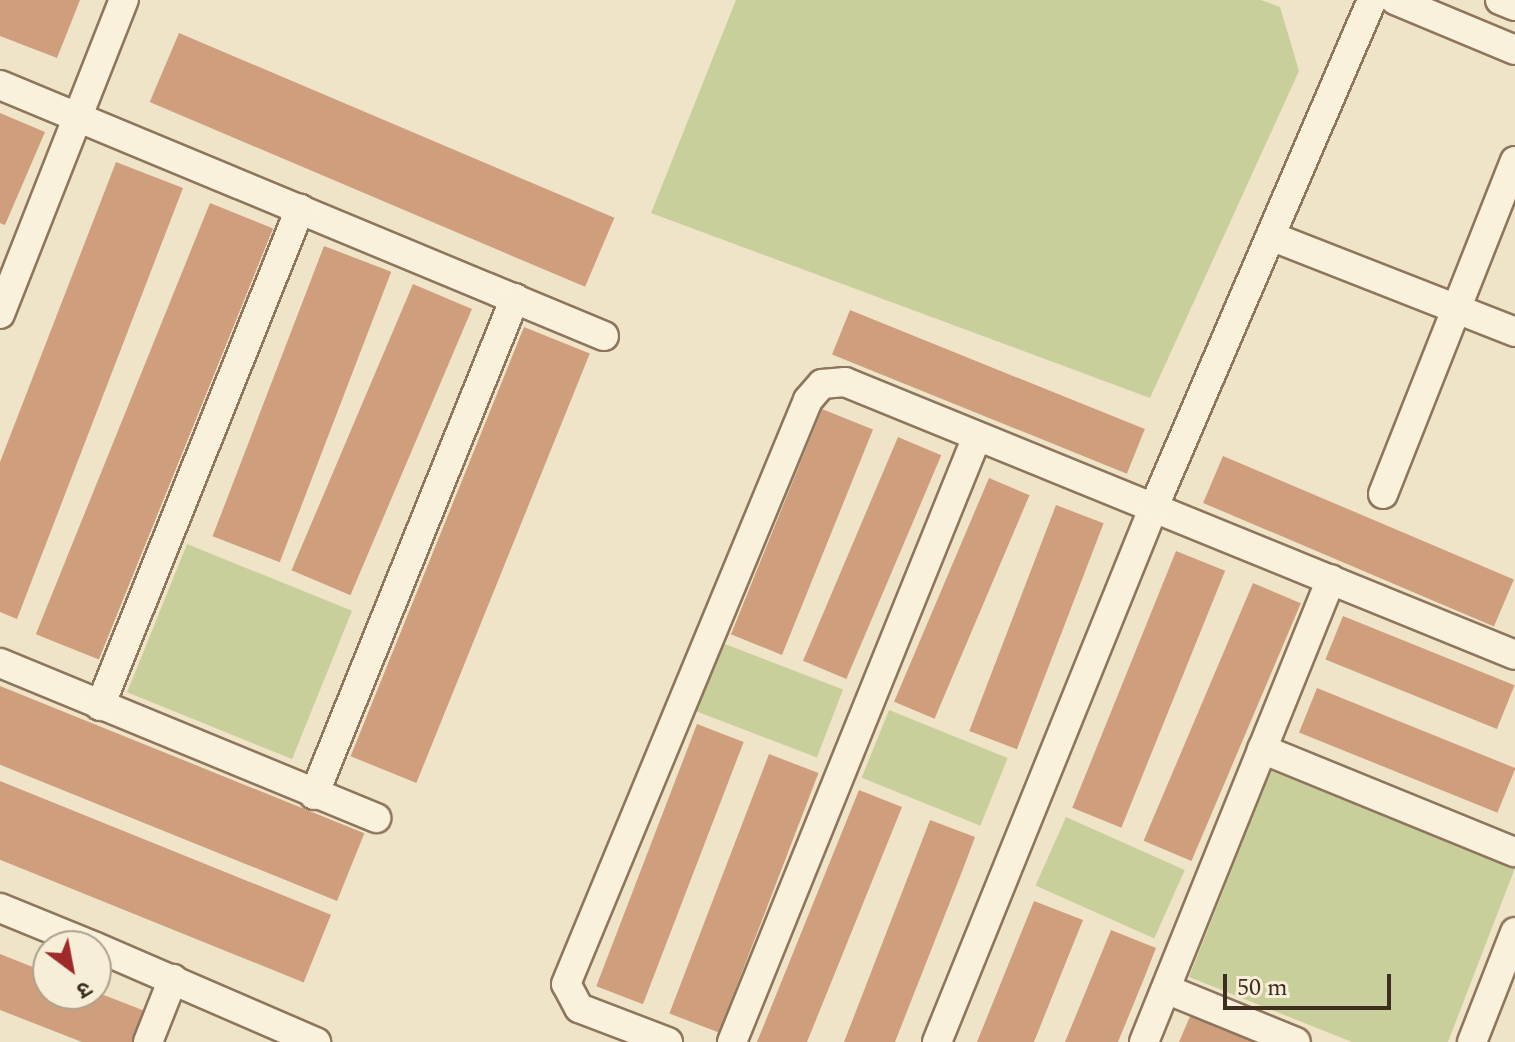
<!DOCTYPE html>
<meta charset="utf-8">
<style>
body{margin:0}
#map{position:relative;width:1515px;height:1042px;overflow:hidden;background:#f0e4c8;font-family:Spectral,"Noto Sans Devanagari",serif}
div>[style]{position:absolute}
.green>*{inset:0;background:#c9cf9b;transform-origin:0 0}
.building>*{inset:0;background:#cf9f7d;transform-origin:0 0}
.roads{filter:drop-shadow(2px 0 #8d765c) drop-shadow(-2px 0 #8d765c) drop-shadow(0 2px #8d765c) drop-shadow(0 -2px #8d765c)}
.minor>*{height:28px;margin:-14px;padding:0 14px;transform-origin:14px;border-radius:14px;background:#faf1dc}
span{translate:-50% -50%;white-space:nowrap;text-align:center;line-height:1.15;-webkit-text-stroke:6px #f7eed8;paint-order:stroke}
.north{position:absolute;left:32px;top:930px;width:80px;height:80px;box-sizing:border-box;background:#f7eed8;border:2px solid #ada18e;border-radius:50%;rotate:148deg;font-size:22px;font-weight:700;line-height:32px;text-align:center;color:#3d2e20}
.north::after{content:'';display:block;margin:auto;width:28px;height:36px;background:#9e2a2b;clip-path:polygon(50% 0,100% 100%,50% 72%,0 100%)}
.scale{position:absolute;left:1223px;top:974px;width:168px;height:36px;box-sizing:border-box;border:4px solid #3d2e20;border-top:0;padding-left:10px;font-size:24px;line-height:28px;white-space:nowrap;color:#3d2e20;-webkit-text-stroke:6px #f7eed8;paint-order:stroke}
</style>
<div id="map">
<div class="green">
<div style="clip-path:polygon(736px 0,1261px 0,1280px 7px,1299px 71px,1150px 398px,651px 213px)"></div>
<div style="left:187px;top:544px;width:178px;height:160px;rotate:22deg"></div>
<div style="left:717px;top:641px;width:135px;height:73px;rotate:21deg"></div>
<div style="left:889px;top:710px;width:128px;height:73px;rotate:22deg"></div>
<div style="clip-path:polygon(1271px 771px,1515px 868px,1448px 1042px,1352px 1042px,1189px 977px)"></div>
<div style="left:1066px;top:817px;width:130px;height:75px;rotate:24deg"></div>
</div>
<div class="building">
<div style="clip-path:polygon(0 0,80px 0,57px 58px,0 36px)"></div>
<div style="left:179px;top:33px;width:473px;height:75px;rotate:23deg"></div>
<div style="clip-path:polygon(0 113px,45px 132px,5px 225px,0 223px)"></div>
<div style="clip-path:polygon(116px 162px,183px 188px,17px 619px,0 612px,0 462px)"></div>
<div style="left:210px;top:203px;width:68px;height:465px;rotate:22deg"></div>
<div style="left:324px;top:246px;width:72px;height:311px;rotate:21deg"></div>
<div style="left:413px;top:284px;width:64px;height:311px;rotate:23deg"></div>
<div style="left:850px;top:310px;width:318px;height:48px;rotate:22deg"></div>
<div style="left:524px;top:327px;width:71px;height:463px;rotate:22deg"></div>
<div style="left:822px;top:409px;width:55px;height:243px;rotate:22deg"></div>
<div style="left:898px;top:437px;width:47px;height:243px;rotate:23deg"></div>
<div style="left:1223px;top:456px;width:316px;height:51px;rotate:23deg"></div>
<div style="left:989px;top:478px;width:44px;height:243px;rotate:23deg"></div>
<div style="left:1056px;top:505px;width:51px;height:242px;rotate:21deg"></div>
<div style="left:1176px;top:551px;width:53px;height:277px;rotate:22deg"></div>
<div style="left:1253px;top:583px;width:52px;height:280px;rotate:23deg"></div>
<div style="left:1343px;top:616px;width:185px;height:47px;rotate:22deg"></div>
<div style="left:0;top:686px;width:393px;height:73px;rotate:22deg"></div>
<div style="left:1317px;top:688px;width:214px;height:48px;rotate:22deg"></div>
<div style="left:697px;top:724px;width:50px;height:281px;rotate:21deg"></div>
<div style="left:769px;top:754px;width:53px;height:278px;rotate:21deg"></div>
<div style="left:0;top:781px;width:357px;height:73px;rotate:22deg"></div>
<div style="clip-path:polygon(859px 790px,902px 807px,837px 968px,807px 1042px,757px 1042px)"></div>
<div style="clip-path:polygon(930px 820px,975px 837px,963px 869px,895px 1042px,844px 1042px)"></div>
<div style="clip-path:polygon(1034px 901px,1083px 920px,1070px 952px,1034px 1042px,977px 1042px)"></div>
<div style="clip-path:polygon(1111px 930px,1156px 948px,1143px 981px,1118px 1042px,1065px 1042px)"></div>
<div style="clip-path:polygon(0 954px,48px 973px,48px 994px,96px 992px,145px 1011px,132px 1042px,82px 1042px,0 1010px)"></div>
<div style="clip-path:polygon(1191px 1014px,1259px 1042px,1179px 1042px)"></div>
</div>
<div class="roads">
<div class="minor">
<div style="left:1395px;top:0;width:130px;rotate:22.6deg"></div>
<div style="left:1500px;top:0;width:16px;rotate:22deg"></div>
<div style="left:0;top:85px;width:654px;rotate:22.57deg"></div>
<div style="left:1273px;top:237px;width:260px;rotate:21.4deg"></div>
<div style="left:0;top:314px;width:338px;rotate:-68.5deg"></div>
<div style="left:1383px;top:494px;width:358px;rotate:-68.4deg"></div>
<div style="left:0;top:663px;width:407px;rotate:22.4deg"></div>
<div style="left:100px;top:706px;width:536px;rotate:-68.08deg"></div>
<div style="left:1262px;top:749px;width:273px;rotate:22.2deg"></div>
<div style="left:314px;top:795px;width:536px;rotate:-67.98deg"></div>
<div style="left:0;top:908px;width:100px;rotate:22.2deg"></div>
<div style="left:96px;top:947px;width:240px;rotate:23.4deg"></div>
<div style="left:1166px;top:989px;width:140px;rotate:22.2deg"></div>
<div style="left:148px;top:1042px;width:68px;rotate:-68.4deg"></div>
<div style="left:668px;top:1042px;width:95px;rotate:-159.1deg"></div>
<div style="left:579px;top:1008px;width:27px;rotate:-118deg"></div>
<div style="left:566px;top:984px;width:632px;rotate:-67.49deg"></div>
<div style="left:808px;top:400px;width:21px;rotate:-49deg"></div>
<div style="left:822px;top:384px;width:23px;rotate:-5deg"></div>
<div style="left:845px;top:382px;width:723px;rotate:22.17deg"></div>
<div style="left:732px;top:1042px;width:650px;rotate:-67.97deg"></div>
<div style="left:937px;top:1042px;width:575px;rotate:-67.94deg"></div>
<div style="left:1153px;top:509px;width:554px;rotate:-66.72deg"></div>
<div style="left:1144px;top:1042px;width:499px;rotate:-68deg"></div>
<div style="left:1472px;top:1042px;width:118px;rotate:-68.6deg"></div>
</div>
</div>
<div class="north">उ</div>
<div class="scale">50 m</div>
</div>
